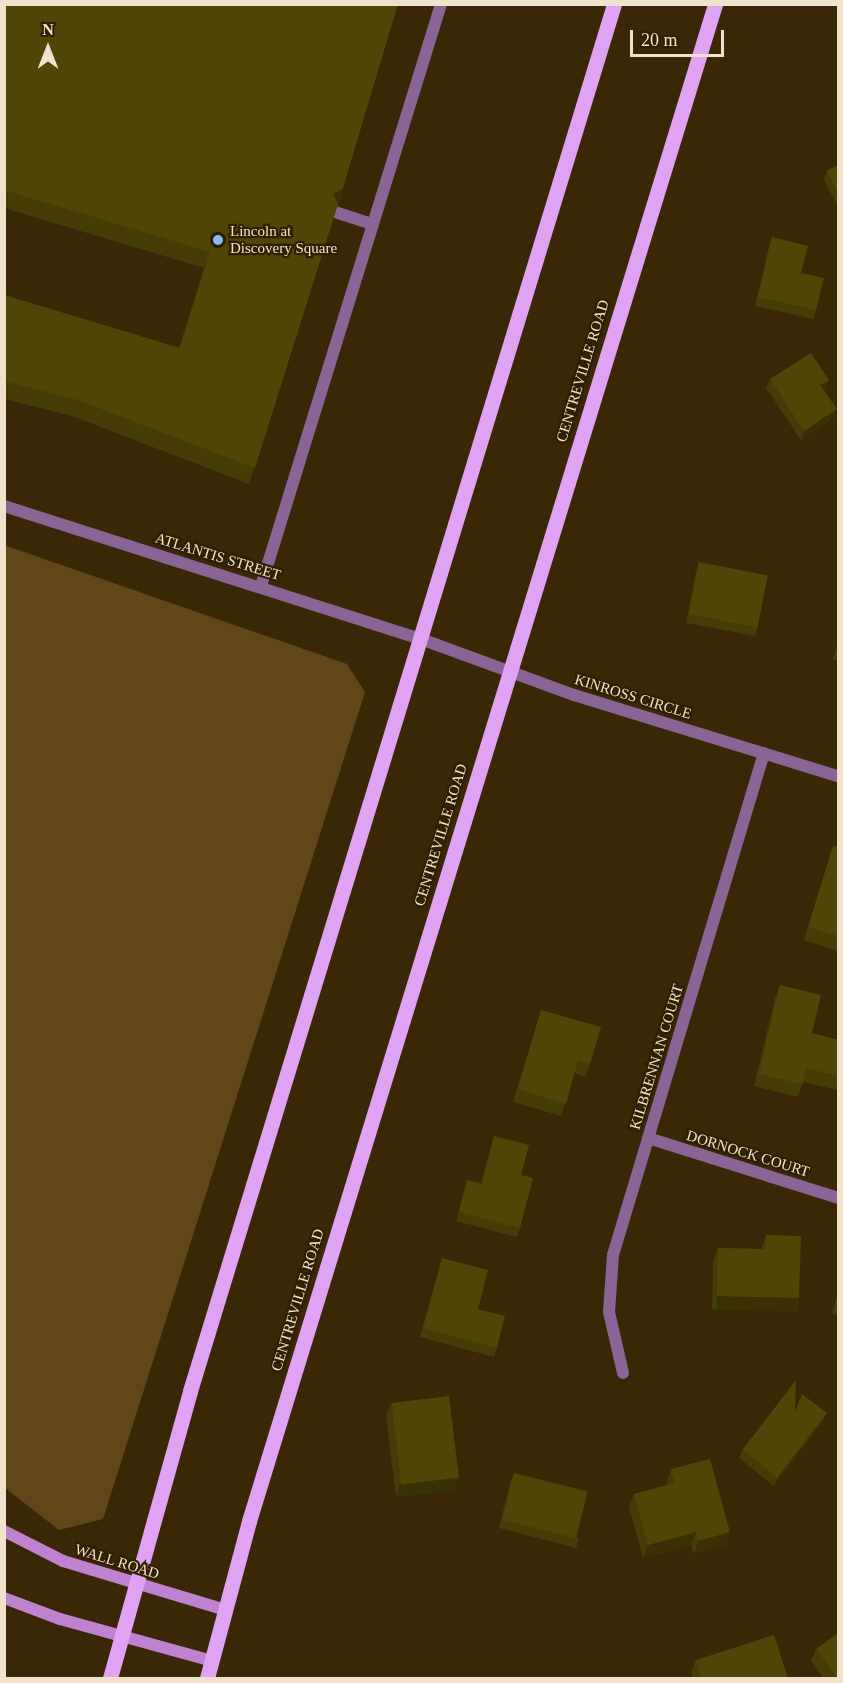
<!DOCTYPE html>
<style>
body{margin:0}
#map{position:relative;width:843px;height:1683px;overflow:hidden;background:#3a2706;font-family:Georgia,serif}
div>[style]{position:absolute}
.green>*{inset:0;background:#614618}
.service>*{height:12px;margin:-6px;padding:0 6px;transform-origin:6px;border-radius:6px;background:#896494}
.minor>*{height:12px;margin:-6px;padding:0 6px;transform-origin:6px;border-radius:6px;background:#896494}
.tertiary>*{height:12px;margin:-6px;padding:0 6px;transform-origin:6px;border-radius:6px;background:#896494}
.secondary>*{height:12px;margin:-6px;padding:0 6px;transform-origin:6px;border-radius:6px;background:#bf82d0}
.primary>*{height:15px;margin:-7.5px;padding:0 7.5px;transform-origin:7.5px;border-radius:7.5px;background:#e0a2f2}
.wall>*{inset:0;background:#463c06}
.shaded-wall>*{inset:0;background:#393105;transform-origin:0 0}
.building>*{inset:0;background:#514607;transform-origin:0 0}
.dots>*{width:16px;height:16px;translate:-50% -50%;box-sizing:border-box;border:3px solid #2f1e00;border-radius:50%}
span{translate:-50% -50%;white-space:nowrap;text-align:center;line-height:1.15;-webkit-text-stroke:4.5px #2f1e00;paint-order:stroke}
.poi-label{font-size:15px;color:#f1e2cc}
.left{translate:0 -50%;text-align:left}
.street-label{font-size:15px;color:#f1e2cc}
.frame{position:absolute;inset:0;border:6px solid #f1e2cc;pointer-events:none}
.north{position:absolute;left:18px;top:18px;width:60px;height:60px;-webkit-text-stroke:4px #2f1e00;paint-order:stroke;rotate:0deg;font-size:16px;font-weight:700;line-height:24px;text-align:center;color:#f1e2cc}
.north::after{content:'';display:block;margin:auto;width:21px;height:27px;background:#f1e2cc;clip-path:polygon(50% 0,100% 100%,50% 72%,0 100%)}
.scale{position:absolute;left:630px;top:30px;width:94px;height:27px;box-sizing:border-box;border:3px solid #f1e2cc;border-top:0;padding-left:8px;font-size:18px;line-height:21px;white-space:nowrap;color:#f1e2cc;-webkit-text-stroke:4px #2f1e00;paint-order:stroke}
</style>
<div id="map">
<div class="green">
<div style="clip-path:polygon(4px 545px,347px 664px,365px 692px,103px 1519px,59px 1530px,5px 1488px)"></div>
</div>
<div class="service">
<div style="left:335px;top:212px;width:40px;rotate:18deg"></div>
</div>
<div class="minor">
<div style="left:4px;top:506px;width:438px;rotate:17.7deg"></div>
<div style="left:261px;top:586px;width:609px;rotate:-72.81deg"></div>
<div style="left:648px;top:1138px;width:199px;rotate:17.5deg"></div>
<div style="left:623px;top:1373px;width:63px;rotate:-102.9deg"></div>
<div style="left:609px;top:1312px;width:57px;rotate:-86deg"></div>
<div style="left:613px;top:1255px;width:524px;rotate:-73.26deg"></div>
</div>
<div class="tertiary">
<div style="left:421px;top:639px;width:163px;rotate:20.1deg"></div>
<div style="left:574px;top:695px;width:276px;rotate:17.1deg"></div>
</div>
<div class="secondary">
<div style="left:4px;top:1531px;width:66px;rotate:27deg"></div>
<div style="left:63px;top:1561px;width:169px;rotate:16.8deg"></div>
<div style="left:4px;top:1598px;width:60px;rotate:20.6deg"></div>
<div style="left:60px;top:1619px;width:158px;rotate:15.4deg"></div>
</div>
<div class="primary">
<div style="left:110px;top:1678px;width:298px;rotate:-74.4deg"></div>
<div style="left:190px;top:1391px;width:1450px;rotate:-73deg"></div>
<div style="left:207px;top:1678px;width:163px;rotate:-75deg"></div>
<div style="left:249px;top:1521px;width:1587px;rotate:-72.92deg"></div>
</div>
<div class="wall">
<div style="clip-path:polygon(4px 4px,343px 188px,249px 484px,72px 416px,4px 399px,4px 295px,179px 348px,204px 268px,4px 208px)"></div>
<div style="clip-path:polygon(838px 165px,838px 204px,837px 205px,824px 180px,827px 171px)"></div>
<div style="clip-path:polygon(772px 237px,801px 273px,816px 310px,813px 319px,755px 306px,769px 246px)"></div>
<div style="clip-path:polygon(770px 379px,829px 380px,826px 389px,824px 390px,833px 418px,801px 440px,766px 388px)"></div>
<div style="clip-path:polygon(699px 562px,758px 627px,755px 636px,686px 623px,696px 571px)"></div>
<div style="clip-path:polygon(838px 643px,838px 661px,833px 659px)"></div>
<div style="clip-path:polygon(833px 846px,838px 847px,838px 951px,804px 940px)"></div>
<div style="clip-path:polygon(780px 985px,812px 1033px,838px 1040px,838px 1090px,803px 1082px,798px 1097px,754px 1086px,775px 998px)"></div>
<div style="clip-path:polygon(541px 1010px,590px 1064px,585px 1077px,574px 1073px,561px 1116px,513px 1102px)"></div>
<div style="clip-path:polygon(494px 1136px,521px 1175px,520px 1228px,517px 1237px,456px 1221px,467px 1180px,481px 1183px)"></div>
<div style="clip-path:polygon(766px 1235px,799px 1298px,795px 1311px,712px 1309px,713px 1261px,718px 1248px,761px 1249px)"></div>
<div style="clip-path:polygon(442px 1258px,497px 1348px,494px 1357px,420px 1337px)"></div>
<div style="clip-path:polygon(838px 1294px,838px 1315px,832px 1313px)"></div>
<div style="clip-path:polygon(391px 1403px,454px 1490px,396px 1497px,386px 1416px)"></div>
<div style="clip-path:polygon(795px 1412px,827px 1413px,823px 1422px,774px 1486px,739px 1458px,743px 1449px)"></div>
<div style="clip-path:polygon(671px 1469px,726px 1545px,694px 1554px,691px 1545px,643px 1558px,629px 1507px,634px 1494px,667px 1485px,667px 1482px)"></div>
<div style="clip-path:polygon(514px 1473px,579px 1539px,576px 1548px,499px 1528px,510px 1482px)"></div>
<div style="clip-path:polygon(816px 1649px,838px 1678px,823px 1678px,811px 1661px)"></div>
<div style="clip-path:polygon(696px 1660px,788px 1678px,693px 1678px,691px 1672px)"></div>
</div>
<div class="shaded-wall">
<div style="clip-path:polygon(343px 188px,337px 204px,333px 194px)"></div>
<div style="clip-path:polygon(829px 380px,826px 389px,817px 394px,820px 385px)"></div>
<div style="clip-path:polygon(837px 409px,833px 418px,801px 440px,804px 431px)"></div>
<div style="left:717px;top:1296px;width:82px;height:14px;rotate:1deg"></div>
<div style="clip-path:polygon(827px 1413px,823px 1422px,774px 1486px,777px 1478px)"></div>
<div style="clip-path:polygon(459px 1477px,454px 1490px,396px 1497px,400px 1484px)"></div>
<div style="clip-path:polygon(696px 1532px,691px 1545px,643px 1558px,648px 1545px)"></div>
<div style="clip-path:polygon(730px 1532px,726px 1545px,694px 1554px,698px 1541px)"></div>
</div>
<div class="building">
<div style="clip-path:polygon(4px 4px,398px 4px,343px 188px,333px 194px,338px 204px,255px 468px,78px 400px,4px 381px,4px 295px,180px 348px,210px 252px,4px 190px)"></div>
<div style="clip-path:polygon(838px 165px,838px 193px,827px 171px)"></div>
<div style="clip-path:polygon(772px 237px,808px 246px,801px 273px,824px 278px,816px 310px,758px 297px)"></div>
<div style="clip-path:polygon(811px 353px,829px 380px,820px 385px,837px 409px,804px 431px,770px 379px)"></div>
<div style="left:699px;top:562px;width:70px;height:53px;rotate:11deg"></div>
<div style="clip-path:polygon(833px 846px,838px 847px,838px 936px,808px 927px)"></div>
<div style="clip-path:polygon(780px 985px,821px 995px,812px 1033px,838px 1040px,838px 1076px,806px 1068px,803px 1084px,759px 1074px)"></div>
<div style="clip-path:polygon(541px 1010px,601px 1027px,590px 1064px,578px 1060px,566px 1104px,518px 1089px)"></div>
<div style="clip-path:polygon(494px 1136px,529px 1145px,521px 1175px,533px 1178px,520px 1228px,459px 1212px,467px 1180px,482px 1184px)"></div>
<div style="clip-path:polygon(766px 1235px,801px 1236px,799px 1298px,717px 1296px,718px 1248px,765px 1249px)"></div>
<div style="clip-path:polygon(442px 1258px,488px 1270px,478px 1309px,505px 1316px,497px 1348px,423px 1328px)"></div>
<div style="clip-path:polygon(838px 1294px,838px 1305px,835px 1304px)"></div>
<div style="clip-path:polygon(796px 1380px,795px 1412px,802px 1394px,827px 1413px,777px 1478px,743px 1449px)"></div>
<div style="left:449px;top:1396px;width:82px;height:58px;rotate:83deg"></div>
<div style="clip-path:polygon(710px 1459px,730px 1532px,698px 1541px,696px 1532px,648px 1545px,634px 1494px,675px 1483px,671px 1469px)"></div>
<div style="left:514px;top:1473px;width:76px;height:48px;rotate:14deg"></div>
<div style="clip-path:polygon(838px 1633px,838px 1678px,837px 1678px,816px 1649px)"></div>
<div style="clip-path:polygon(774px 1635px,788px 1678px,701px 1678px,696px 1660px)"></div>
</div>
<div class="dots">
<div style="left:218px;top:240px;background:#8db9fc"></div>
</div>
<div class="poi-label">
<span class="left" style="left:230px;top:240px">Lincoln at<br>Discovery Square</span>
</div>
<div class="street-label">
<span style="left:583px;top:371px;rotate:-73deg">CENTREVILLE ROAD</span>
<span style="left:218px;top:557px;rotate:17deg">ATLANTIS STREET</span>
<span style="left:633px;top:697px;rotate:17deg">KINROSS CIRCLE</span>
<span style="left:441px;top:835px;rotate:-73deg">CENTREVILLE ROAD</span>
<span style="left:657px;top:1057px;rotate:-73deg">KILBRENNAN COURT</span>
<span style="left:748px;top:1154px;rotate:17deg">DORNOCK COURT</span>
<span style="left:298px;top:1300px;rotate:-73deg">CENTREVILLE ROAD</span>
<span style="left:117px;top:1562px;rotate:17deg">WALL ROAD</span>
</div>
<div class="frame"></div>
<div class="north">N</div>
<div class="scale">20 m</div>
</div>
